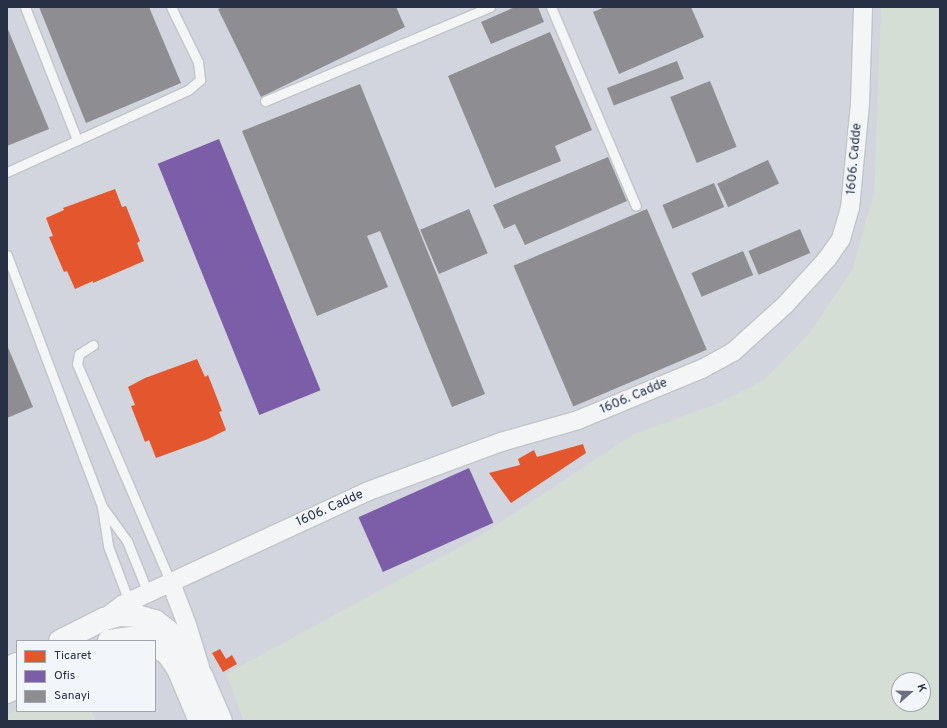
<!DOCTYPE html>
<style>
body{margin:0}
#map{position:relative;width:947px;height:728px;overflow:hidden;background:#e4e6ea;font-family:Overpass,sans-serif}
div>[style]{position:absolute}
.built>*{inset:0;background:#d2d5dd}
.green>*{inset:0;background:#d4ded4}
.shops>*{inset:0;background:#e4572e}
.offices>*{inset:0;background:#7b5ea7;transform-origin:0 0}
.industry>*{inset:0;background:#8d8d92;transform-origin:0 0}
.roads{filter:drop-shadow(1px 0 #c2c4c8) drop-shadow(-1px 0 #c2c4c8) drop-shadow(0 1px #c2c4c8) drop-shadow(0 -1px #c2c4c8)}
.service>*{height:9px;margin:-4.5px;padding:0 4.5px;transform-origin:4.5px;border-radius:4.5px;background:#f4f5f7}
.minor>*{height:18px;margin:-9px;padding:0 9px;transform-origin:9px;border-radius:9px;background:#f4f5f7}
.tertiary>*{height:22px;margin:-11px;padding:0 11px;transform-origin:11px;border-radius:11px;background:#f4f5f7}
span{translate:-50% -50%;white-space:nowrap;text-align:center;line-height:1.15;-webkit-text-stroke:4px #f2f5f9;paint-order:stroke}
.street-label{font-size:13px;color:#283046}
.frame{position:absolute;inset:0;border:8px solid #283046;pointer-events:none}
.legend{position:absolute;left:16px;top:640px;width:140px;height:72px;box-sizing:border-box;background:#f2f5f9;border:1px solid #a1a6b1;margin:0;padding:5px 7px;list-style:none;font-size:12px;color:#283046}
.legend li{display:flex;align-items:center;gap:8px;height:20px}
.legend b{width:20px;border:1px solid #a1a6b1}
.north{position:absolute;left:891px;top:672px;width:40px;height:40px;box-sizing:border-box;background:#f2f5f9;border:1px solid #a1a6b1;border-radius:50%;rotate:70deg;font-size:11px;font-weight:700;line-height:16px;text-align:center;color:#283046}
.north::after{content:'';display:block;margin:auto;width:14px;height:18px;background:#6a707f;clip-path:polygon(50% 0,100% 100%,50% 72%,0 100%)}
</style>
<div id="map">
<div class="built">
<div style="clip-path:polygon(evenodd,7px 7px,940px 7px,940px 721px,7px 721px,7px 7px,17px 641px,155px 641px,155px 711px,17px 711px,17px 641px,7px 7px,899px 680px,923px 680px,923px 704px,899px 704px,899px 680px)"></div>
</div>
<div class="green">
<div style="clip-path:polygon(evenodd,881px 7px,940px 7px,940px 721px,244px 721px,226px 674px,478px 537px,634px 434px,714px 405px,764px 380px,808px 335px,853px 268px,874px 192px,881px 7px,899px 680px,923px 680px,923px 704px,899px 704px,899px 680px)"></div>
<div style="clip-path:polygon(17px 710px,92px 711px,96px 721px,7px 721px,7px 715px)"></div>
</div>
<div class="shops">
<div style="clip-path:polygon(115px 189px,122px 207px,126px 206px,140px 241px,137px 243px,144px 261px,93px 283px,93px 281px,75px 289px,67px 271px,64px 272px,49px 237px,53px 236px,46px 218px,64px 210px,63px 208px)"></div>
<div style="clip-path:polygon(197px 359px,205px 377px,208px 375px,222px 411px,219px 412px,226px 430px,208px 439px,156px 458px,149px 440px,145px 442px,131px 406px,135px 405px,128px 387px,145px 378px)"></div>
<div style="clip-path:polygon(583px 444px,586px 453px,511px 503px,489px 473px,520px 465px,518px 459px,534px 450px,537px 457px)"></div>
<div style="clip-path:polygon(220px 649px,226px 659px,232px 655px,237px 664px,223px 672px,212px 653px)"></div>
</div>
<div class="offices">
<div style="left:219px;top:139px;width:271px;height:66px;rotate:68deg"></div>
<div style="left:469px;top:468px;width:60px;height:121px;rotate:66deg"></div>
</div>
<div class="industry">
<div style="clip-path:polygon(39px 7px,149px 7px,181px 83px,86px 123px)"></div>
<div style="clip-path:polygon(223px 7px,396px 7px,405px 27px,261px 97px,218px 9px)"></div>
<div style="clip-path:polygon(515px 7px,538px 7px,544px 22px,491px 44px,481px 22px)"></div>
<div style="clip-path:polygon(605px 7px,691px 7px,704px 37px,619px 74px,593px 12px)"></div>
<div style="clip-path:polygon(7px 27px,49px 129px,7px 146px)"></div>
<div style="clip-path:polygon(550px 32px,592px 130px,555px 146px,561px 161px,495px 188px,448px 76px)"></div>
<div style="left:677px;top:61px;width:19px;height:75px;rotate:69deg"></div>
<div style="left:710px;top:81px;width:71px;height:43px;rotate:68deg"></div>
<div style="clip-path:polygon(360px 84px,485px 394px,452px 407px,380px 231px,367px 236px,388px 287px,317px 316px,242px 131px)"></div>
<div style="clip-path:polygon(608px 157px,627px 201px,525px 245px,515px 224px,504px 229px,493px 205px)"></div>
<div style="left:768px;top:160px;width:26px;height:56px;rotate:65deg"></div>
<div style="left:714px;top:183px;width:26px;height:56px;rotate:67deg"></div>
<div style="left:469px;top:209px;width:48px;height:53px;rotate:67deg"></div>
<div style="left:647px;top:209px;width:153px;height:145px;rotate:67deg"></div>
<div style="left:800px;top:229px;width:26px;height:56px;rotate:67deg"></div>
<div style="left:743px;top:251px;width:26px;height:56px;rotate:67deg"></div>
<div style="clip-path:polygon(7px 345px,33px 407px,7px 418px)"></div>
</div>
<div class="roads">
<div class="service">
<div style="left:25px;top:7px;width:143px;rotate:68.6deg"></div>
<div style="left:551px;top:7px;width:216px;rotate:66.9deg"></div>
<div style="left:265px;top:101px;width:244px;rotate:-22.7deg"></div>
<div style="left:7px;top:172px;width:199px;rotate:-24.4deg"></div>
<div style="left:188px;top:90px;width:16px;rotate:-40deg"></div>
<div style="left:200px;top:80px;width:18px;rotate:-96deg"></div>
<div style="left:198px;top:62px;width:61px;rotate:-116.1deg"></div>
<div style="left:7px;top:255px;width:269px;rotate:69.3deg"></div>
<div style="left:102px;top:507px;width:39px;rotate:81deg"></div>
<div style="left:108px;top:546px;width:60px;rotate:69.4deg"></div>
<div style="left:93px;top:345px;width:17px;rotate:147deg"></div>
<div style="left:79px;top:354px;width:10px;rotate:101deg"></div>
<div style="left:77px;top:364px;width:238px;rotate:66.8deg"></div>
<div style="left:103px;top:508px;width:41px;rotate:54deg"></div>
<div style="left:127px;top:541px;width:56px;rotate:68deg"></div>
</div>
<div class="minor">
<div style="left:171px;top:583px;width:45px;rotate:69.1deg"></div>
<div style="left:187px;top:625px;width:44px;rotate:72.8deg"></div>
<div style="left:105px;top:618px;width:21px;rotate:-37deg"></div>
<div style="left:122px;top:605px;width:269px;rotate:-24.8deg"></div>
<div style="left:366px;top:492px;width:144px;rotate:-20.3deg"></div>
<div style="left:501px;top:442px;width:80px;rotate:-15.9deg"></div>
<div style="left:578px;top:420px;width:134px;rotate:-22.4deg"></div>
<div style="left:702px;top:369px;width:35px;rotate:-29deg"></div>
<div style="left:733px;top:352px;width:70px;rotate:-42.1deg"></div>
<div style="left:785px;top:305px;width:62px;rotate:-47.6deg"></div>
<div style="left:827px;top:259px;width:24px;rotate:-55deg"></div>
<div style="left:841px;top:239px;width:32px;rotate:-74deg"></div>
<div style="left:850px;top:208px;width:104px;rotate:-84.5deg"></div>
<div style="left:860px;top:104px;width:97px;rotate:-88.2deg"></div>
</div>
<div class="tertiary">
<div style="left:60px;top:641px;width:49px;rotate:-26.6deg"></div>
<div style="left:104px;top:619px;width:16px;rotate:-14deg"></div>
<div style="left:120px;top:615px;width:17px;rotate:3deg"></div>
<div style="left:137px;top:616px;width:19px;rotate:16deg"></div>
<div style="left:155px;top:621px;width:16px;rotate:38deg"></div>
<div style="left:168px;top:631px;width:27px;rotate:48deg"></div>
<div style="left:186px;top:651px;width:31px;rotate:58deg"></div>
<div style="left:202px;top:677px;width:48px;rotate:66.6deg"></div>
<div style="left:109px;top:641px;width:28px;rotate:-8deg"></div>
<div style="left:137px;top:637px;width:12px;rotate:20deg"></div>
<div style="left:155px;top:645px;width:16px;rotate:35deg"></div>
<div style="left:168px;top:654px;width:18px;rotate:56deg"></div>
<div style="left:178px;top:669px;width:56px;rotate:67.1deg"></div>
<div style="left:7px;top:669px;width:11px;rotate:-27deg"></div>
<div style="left:7px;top:692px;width:11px;rotate:-27deg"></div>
</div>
</div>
<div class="street-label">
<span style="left:855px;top:159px;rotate:-85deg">1606. Cadde</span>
<span style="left:634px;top:397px;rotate:-23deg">1606. Cadde</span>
<span style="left:330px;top:509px;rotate:-24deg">1606. Cadde</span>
</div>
<div class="frame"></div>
<ul class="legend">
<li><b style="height:11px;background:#e4572e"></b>Ticaret</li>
<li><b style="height:11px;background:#7b5ea7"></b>Ofis</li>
<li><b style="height:11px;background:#8d8d92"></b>Sanayi</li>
</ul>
<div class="north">K</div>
</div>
